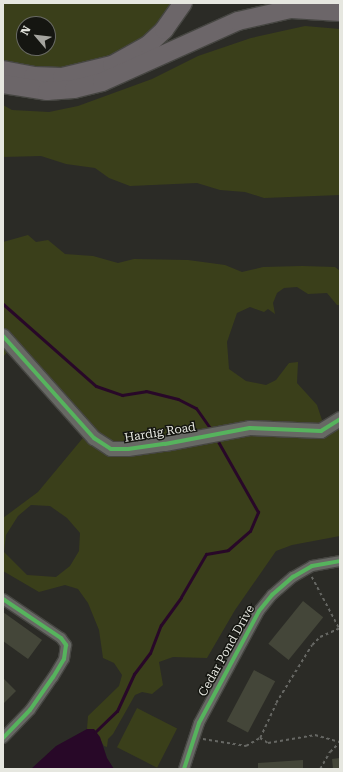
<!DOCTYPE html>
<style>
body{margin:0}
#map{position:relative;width:343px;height:772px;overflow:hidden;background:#2b2b26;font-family:"Roboto Serif",serif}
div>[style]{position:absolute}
.green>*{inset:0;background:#3a3f1a;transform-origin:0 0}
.water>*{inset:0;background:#280828}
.stream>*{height:3px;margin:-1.5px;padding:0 1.5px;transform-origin:1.5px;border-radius:1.5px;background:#280828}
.building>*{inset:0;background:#444639;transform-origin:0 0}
.path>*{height:1.5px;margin-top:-0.75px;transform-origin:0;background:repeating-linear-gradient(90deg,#666763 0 3px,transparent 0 6px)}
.roads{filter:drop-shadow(1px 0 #464642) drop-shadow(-1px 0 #464642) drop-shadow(0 1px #464642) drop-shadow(0 -1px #464642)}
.street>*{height:10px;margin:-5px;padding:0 5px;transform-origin:5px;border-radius:5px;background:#676864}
.secondary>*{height:14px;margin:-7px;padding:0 7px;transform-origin:7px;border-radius:7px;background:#676864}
.highway>*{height:18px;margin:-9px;padding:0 9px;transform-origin:9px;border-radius:9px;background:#6c6669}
.cycleway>*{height:4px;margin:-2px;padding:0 2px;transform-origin:2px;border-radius:2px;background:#56b35d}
span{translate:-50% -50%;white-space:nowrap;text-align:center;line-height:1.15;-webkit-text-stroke:3px #151611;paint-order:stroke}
.street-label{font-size:12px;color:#e6e7e0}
.frame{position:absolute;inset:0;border:4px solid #e6e7e0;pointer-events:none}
.north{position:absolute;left:16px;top:16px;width:40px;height:40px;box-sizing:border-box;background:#151611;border:1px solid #696a64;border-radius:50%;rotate:298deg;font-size:11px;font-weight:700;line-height:16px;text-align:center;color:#e6e7e0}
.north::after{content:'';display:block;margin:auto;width:14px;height:18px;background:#a5a59f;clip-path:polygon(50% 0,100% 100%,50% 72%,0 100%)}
</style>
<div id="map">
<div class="green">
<div style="clip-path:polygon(evenodd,3px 3px,183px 3px,172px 18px,106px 67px,3px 69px,3px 3px,24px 24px,48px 24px,48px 48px,24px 48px,24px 24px)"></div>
<div style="clip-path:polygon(305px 26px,340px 29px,340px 195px,264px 198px,245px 192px,220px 190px,197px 183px,130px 186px,109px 178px,95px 168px,66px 164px,41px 156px,3px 157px,3px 105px,12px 110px,49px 112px,78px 106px,152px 79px,198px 56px,251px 38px)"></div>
<div style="clip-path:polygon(evenodd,28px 235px,36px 242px,48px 240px,65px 254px,93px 256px,118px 263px,134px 259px,188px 260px,225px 265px,242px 272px,263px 267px,302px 266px,335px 267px,340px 271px,340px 305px,337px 305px,327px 293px,308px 294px,297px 287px,284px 288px,277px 293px,273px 303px,275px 314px,268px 309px,264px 312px,250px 307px,237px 313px,227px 342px,229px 369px,246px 381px,266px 385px,276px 380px,289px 363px,298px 362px,297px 383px,317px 405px,324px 426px,340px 423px,340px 536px,292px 545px,276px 551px,235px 610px,207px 658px,173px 657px,159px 662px,163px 685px,152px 694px,142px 692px,135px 695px,113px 734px,108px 739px,107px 747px,104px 746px,94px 729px,87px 729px,88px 716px,119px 686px,122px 675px,114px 663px,103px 658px,99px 630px,88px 603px,78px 589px,65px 585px,39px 592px,3px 571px,3px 518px,38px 492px,87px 433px,12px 347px,3px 357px,3px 242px,28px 235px,31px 505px,50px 506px,67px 518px,80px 533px,79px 551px,70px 566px,56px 577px,27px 575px,4px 552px,6px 535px,18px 516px,31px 505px)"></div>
<div style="left:137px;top:708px;width:45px;height:44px;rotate:27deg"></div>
</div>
<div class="water">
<div style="clip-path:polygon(87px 729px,94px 729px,100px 737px,107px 758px,114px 769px,31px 769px,56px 746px)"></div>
</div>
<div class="stream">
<div style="left:3px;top:304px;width:124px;rotate:41.4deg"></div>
<div style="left:96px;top:386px;width:28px;rotate:19deg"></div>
<div style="left:122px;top:395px;width:24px;rotate:-9deg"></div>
<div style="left:146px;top:391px;width:33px;rotate:14deg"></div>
<div style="left:178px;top:399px;width:20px;rotate:27deg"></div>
<div style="left:196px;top:408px;width:29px;rotate:55deg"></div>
<div style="left:95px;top:732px;width:30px;rotate:-44deg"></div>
<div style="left:117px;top:711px;width:41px;rotate:-65.3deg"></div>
<div style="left:134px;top:674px;width:26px;rotate:-53deg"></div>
<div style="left:150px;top:653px;width:30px;rotate:-69deg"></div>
<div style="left:161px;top:625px;width:34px;rotate:-54deg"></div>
<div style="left:181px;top:597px;width:50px;rotate:-59.8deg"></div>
<div style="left:206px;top:554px;width:22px;rotate:-10deg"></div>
<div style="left:228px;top:550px;width:29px;rotate:-41deg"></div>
<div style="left:250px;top:531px;width:21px;rotate:-67deg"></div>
<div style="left:258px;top:512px;width:85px;rotate:-119.6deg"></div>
</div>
<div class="building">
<div style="left:303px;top:601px;width:26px;height:55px;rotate:39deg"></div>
<div style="clip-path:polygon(3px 612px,42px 640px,28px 659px,3px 641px)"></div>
<div style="left:254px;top:670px;width:24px;height:58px;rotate:28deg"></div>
<div style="clip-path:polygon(3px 678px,16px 691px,3px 704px)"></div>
<div style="clip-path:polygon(340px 758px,340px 769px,333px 769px,332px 759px)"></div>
<div style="clip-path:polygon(303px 760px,303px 769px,258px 769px,258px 763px)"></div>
</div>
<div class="path">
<div style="left:312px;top:577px;width:58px;rotate:62.1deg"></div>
<div style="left:260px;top:738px;width:38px;rotate:-65deg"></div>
<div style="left:276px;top:703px;width:68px;rotate:-58.2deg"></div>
<div style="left:312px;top:645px;width:11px;rotate:-45deg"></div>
<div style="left:320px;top:637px;width:22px;rotate:-24deg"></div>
<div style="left:203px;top:739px;width:44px;rotate:9.2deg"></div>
<div style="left:246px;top:746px;width:16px;rotate:-30deg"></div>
<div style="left:260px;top:738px;width:9px;rotate:32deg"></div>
<div style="left:268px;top:743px;width:6px;rotate:-9deg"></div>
<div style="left:274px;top:742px;width:42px;rotate:-9.7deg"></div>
<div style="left:315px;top:735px;width:26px;rotate:16deg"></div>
<div style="left:320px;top:769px;width:20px;rotate:-60deg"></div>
<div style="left:330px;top:752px;width:14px;rotate:-45deg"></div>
</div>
<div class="roads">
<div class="street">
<div style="left:3px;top:599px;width:70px;rotate:33.9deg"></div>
<div style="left:61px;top:638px;width:9px;rotate:54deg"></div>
<div style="left:66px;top:645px;width:14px;rotate:98deg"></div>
<div style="left:64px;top:659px;width:21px;rotate:121deg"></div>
<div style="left:53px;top:677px;width:40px;rotate:124.9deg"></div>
<div style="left:30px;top:710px;width:39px;rotate:134deg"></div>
<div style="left:184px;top:769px;width:48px;rotate:-71.9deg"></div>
<div style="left:199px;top:723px;width:127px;rotate:-61.8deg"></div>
<div style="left:259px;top:611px;width:21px;rotate:-51deg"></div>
<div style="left:272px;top:595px;width:28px;rotate:-41deg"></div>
<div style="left:293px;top:577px;width:22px;rotate:-30deg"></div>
<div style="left:312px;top:566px;width:28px;rotate:-10deg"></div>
</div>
<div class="secondary">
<div style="left:3px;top:336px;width:137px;rotate:48.3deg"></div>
<div style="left:94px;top:438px;width:20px;rotate:33deg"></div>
<div style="left:111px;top:449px;width:17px"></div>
<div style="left:128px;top:449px;width:37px;rotate:-8deg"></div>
<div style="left:165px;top:444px;width:86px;rotate:-10.7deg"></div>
<div style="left:250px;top:428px;width:71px;rotate:2.4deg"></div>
<div style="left:321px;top:431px;width:22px;rotate:-32deg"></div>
</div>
<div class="highway">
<div style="left:3px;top:70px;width:31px;rotate:11deg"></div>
<div style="left:33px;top:76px;width:29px;rotate:2deg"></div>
<div style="left:62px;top:77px;width:51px;rotate:-13.5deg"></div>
<div style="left:112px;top:65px;width:41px;rotate:-29.1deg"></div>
<div style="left:148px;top:45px;width:22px;rotate:-43deg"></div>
<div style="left:164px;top:30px;width:33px;rotate:-55deg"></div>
<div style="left:3px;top:84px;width:45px;rotate:9deg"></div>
<div style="left:47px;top:91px;width:27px;rotate:-4deg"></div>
<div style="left:74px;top:89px;width:29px;rotate:-14deg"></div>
<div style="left:102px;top:82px;width:149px;rotate:-24.2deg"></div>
<div style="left:238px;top:21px;width:54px;rotate:-12.8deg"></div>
<div style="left:291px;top:9px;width:49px;rotate:3.5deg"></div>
</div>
</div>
<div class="cycleway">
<div style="left:3px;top:336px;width:137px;rotate:48.3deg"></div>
<div style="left:94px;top:438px;width:20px;rotate:33deg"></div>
<div style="left:111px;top:449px;width:17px"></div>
<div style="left:128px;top:449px;width:37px;rotate:-8deg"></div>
<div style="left:165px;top:444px;width:86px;rotate:-10.7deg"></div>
<div style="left:250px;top:428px;width:71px;rotate:2.4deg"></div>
<div style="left:321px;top:431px;width:22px;rotate:-32deg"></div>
<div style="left:3px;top:599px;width:70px;rotate:33.9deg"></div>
<div style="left:61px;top:638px;width:9px;rotate:54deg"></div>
<div style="left:66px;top:645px;width:14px;rotate:98deg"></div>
<div style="left:64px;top:659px;width:21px;rotate:121deg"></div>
<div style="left:53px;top:677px;width:40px;rotate:124.9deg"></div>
<div style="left:30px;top:710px;width:39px;rotate:134deg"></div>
<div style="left:184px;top:769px;width:48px;rotate:-71.9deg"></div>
<div style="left:199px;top:723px;width:127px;rotate:-61.8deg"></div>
<div style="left:259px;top:611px;width:21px;rotate:-51deg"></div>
<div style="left:272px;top:595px;width:28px;rotate:-41deg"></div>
<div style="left:293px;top:577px;width:22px;rotate:-30deg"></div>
<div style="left:312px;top:566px;width:28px;rotate:-10deg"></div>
</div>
<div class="street-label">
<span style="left:160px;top:433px;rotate:-9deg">Hardig Road</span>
<span style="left:227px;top:651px;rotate:-61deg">Cedar Pond Drive</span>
</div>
<div class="frame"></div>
<div class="north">N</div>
</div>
